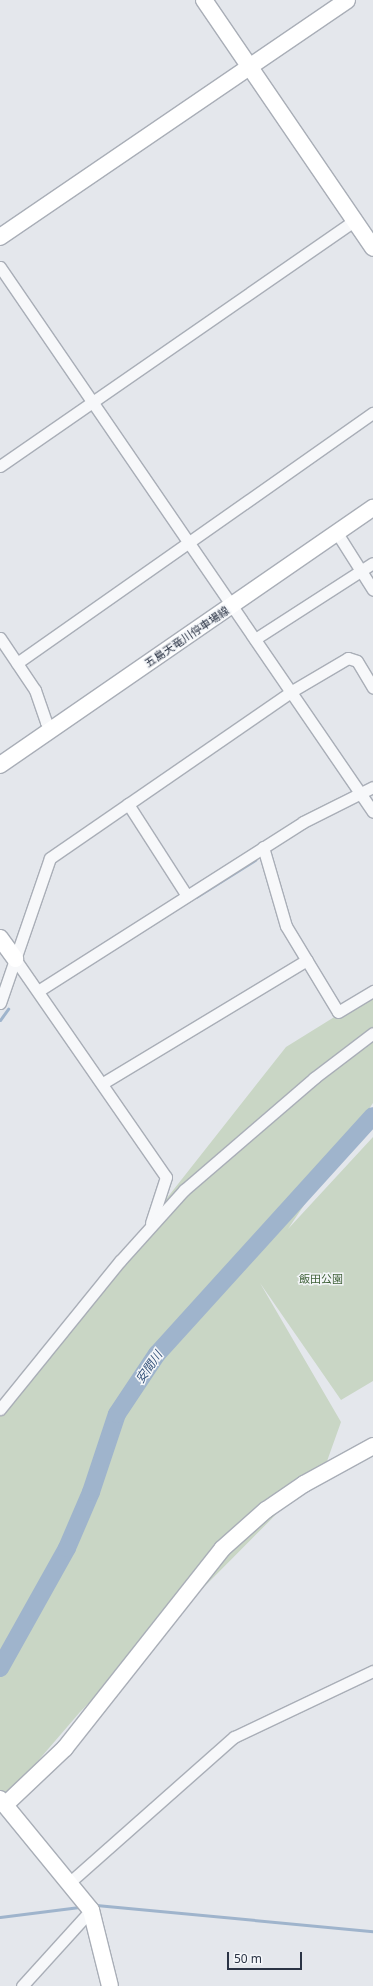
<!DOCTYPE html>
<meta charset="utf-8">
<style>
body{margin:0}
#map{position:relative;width:373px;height:1986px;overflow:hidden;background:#e4e7ec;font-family:"Noto Sans","Noto Sans JP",sans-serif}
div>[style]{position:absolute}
.green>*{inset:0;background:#c9d6c5}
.stream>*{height:3px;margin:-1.5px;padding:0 1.5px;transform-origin:1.5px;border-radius:1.5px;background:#9fb4cc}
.river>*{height:18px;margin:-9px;padding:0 9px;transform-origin:9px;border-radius:9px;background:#9fb4cc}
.roads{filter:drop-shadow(1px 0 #a9aeb7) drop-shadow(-1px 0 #a9aeb7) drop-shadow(0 1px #a9aeb7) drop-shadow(0 -1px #a9aeb7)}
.street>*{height:11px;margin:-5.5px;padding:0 5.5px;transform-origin:5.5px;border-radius:5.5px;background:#f7f8fa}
.secondary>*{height:16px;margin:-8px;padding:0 8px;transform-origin:8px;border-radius:8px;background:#fff}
span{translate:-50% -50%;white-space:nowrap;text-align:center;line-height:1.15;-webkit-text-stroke:3px #f4f6f9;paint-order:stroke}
.street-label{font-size:11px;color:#2b3445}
.park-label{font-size:11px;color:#3f6138}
.water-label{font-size:12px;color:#34527a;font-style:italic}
.scale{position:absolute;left:227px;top:1952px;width:75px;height:18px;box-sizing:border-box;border:2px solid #2b3445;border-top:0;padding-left:5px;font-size:12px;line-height:14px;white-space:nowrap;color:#2b3445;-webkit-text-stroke:3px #f4f6f9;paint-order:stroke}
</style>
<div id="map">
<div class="green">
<div style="clip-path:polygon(373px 993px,373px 1103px,288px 1229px,373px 1137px,373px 1381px,341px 1400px,260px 1283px,341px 1422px,326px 1464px,80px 1712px,0 1805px,0 1410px,286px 1047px)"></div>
</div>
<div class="stream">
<div style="left:196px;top:897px;width:70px;rotate:-32.1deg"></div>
<div style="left:0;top:1020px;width:14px;rotate:-54deg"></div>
<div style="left:96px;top:1905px;width:278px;rotate:5.4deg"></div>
<div style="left:0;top:1917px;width:80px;rotate:-7.2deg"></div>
</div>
<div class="river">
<div style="left:0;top:1668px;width:137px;rotate:-60.8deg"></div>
<div style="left:67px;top:1548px;width:61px;rotate:-66.8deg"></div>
<div style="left:91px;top:1492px;width:82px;rotate:-71.6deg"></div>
<div style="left:117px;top:1414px;width:72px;rotate:-56.3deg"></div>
<div style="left:157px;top:1354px;width:321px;rotate:-47.8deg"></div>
</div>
<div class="roads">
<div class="street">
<div style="left:0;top:267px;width:660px;rotate:55.61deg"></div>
<div style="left:0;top:466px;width:431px;rotate:-34.7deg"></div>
<div style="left:337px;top:533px;width:67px;rotate:57.7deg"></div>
<div style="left:0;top:638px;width:63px;rotate:56.1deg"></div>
<div style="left:35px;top:690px;width:34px;rotate:71deg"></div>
<div style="left:46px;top:722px;width:9px;rotate:49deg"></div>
<div style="left:255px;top:639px;width:140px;rotate:-32.8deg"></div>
<div style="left:17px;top:663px;width:435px;rotate:-35.1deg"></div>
<div style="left:128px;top:804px;width:109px;rotate:57.3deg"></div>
<div style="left:263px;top:847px;width:82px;rotate:73.8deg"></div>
<div style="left:286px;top:926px;width:100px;rotate:58.8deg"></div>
<div style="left:338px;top:1012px;width:41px;rotate:-31deg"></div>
<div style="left:15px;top:959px;width:265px;rotate:55.3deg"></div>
<div style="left:166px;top:1177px;width:48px;rotate:108.1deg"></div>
<div style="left:38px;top:991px;width:314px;rotate:-32.5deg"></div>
<div style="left:303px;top:822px;width:78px;rotate:-26.6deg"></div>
<div style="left:0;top:1003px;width:153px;rotate:-71deg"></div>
<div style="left:50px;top:858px;width:294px;rotate:-34.6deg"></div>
<div style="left:292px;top:691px;width:65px;rotate:-30.5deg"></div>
<div style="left:348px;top:658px;width:9px;rotate:18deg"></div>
<div style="left:357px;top:661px;width:31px;rotate:59deg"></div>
<div style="left:103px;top:1083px;width:238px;rotate:-31.1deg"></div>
<div style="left:0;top:1409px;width:191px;rotate:-51deg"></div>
<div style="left:120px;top:1261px;width:96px;rotate:-48deg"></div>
<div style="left:184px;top:1190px;width:172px;rotate:-40.7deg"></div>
<div style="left:314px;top:1078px;width:74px;rotate:-37.3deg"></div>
<div style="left:70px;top:1882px;width:219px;rotate:-41.5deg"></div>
<div style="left:234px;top:1737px;width:154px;rotate:-25.4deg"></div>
<div style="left:22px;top:1986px;width:103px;rotate:-47.8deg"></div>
</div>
<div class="secondary">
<div style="left:204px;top:0;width:300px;rotate:55.7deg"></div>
<div style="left:0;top:237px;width:420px;rotate:-34.3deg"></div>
<div style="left:0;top:765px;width:453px;rotate:-34.6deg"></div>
<div style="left:0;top:938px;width:26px;rotate:54deg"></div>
<div style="left:0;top:1799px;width:144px;rotate:50.7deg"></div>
<div style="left:91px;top:1910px;width:78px;rotate:76deg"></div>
<div style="left:5px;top:1805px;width:83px;rotate:-43.5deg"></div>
<div style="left:65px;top:1748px;width:253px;rotate:-51.7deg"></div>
<div style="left:222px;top:1549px;width:59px;rotate:-41.6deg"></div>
<div style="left:266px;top:1510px;width:46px;rotate:-34.4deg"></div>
<div style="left:304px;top:1484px;width:79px;rotate:-28.8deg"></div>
</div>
</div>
<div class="street-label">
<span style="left:187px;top:637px;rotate:-34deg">五島天竜川停車場線</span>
</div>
<div class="park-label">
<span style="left:321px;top:1279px">飯田公園</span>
</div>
<div class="water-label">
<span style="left:149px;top:1367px;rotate:-55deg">安間川</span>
</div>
<div class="scale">50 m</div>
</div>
